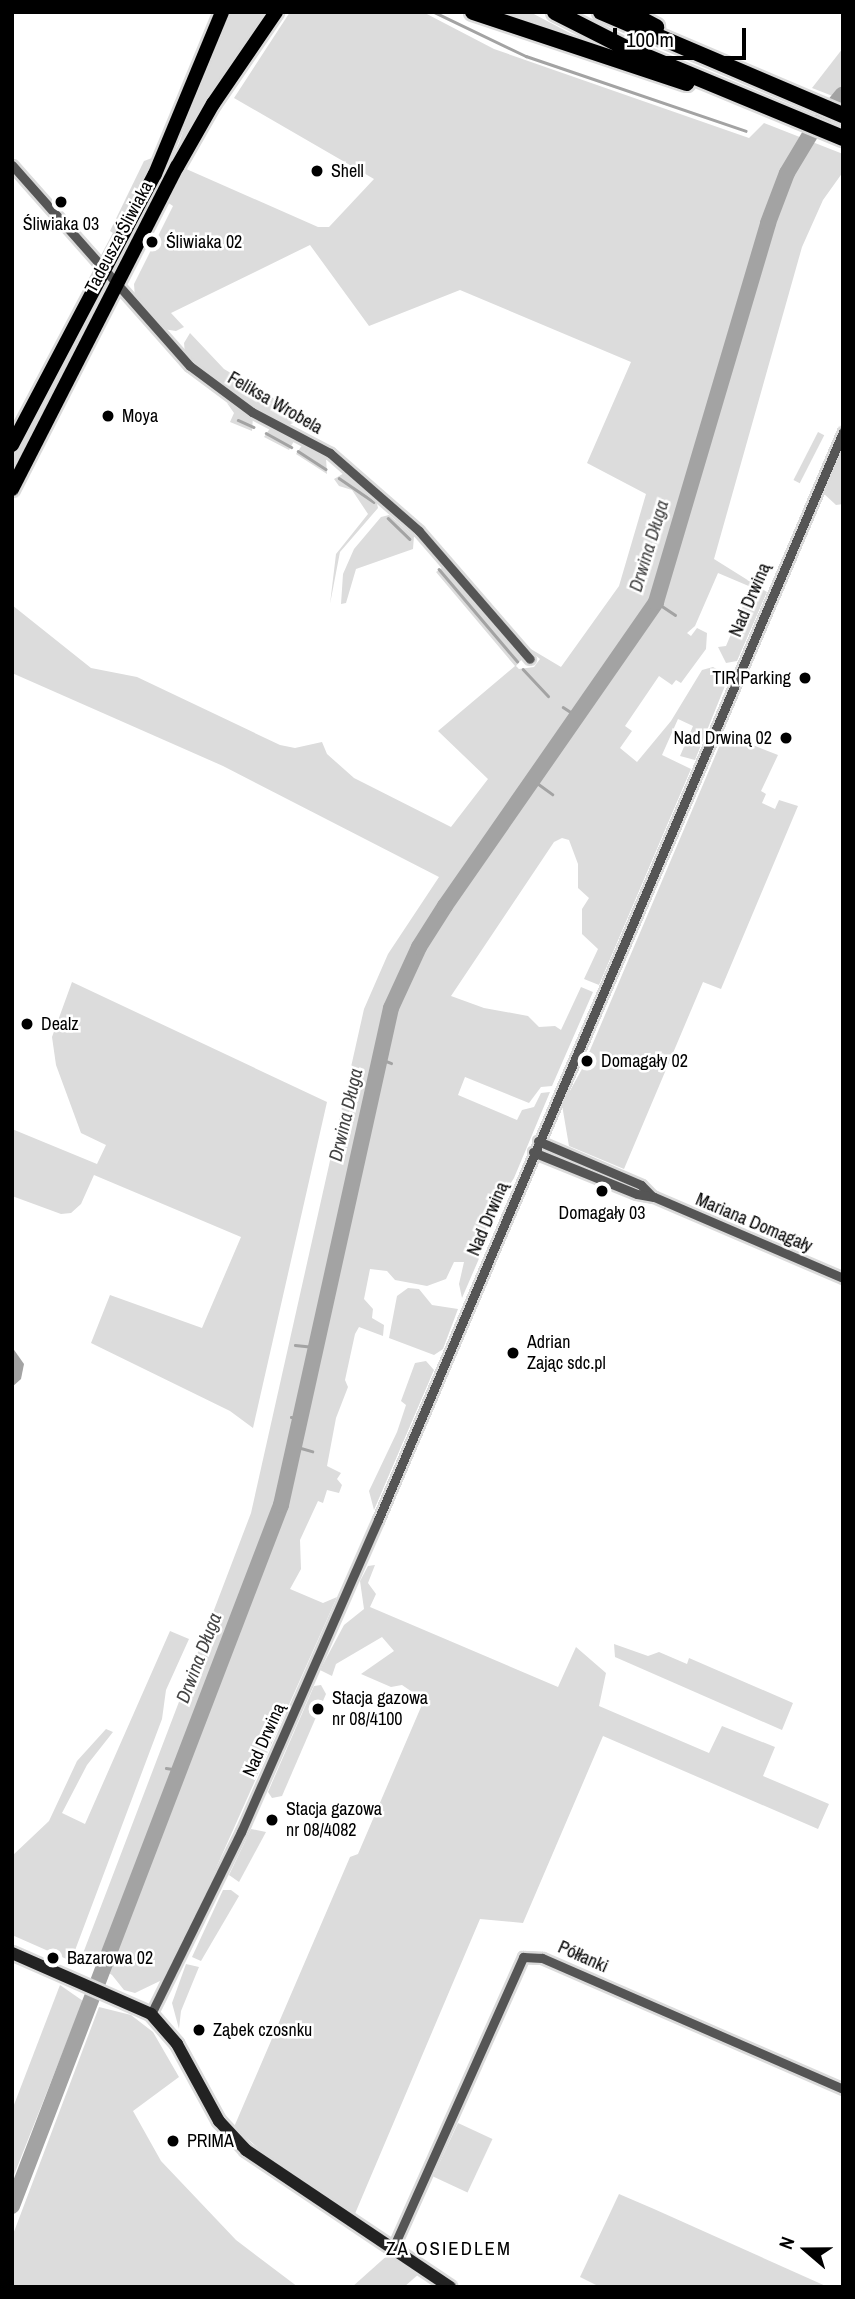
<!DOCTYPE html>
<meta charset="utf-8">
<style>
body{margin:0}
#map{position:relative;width:855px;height:2299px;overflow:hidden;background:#fff;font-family:"Archivo Narrow",sans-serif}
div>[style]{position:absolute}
.green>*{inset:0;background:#dcdcdc;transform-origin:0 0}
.water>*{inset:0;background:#a3a3a3}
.stream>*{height:2.5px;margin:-1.25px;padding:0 1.25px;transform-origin:1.25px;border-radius:1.25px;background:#a3a3a3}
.river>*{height:16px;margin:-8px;padding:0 8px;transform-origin:8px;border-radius:8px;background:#a3a3a3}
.roads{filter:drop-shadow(2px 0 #dbdbdb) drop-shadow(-2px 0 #dbdbdb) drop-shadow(0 2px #dbdbdb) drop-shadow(0 -2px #dbdbdb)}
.street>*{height:9px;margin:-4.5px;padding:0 4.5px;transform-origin:4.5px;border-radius:4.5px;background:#555}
.secondary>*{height:12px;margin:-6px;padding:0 6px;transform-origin:6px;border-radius:6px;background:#222}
.primary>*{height:14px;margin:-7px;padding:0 7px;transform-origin:7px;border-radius:7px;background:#000}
.highway>*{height:16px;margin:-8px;padding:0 8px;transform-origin:8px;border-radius:8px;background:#000}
.dots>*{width:19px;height:19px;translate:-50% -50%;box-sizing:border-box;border:4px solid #fff;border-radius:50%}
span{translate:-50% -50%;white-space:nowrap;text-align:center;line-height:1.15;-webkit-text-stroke:5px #fff;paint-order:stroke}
.poi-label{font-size:18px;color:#000}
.left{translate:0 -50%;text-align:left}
.right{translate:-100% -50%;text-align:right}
.street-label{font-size:18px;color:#000}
.water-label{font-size:19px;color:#444;font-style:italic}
.neighbourhood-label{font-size:19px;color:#000;letter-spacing:2px}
.frame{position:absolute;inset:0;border:14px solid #000;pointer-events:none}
.north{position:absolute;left:771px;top:2215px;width:70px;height:70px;-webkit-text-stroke:5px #fff;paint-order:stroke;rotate:290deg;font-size:19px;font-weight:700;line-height:28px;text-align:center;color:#000}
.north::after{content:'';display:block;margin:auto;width:24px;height:32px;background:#000;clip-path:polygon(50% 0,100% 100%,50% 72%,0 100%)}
.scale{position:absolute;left:613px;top:28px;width:133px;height:32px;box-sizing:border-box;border:4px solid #000;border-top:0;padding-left:9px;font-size:21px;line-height:24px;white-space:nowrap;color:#000;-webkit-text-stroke:5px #fff;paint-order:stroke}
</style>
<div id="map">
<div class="green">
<div style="clip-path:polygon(229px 12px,266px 12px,172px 164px,190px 111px)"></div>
<div style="clip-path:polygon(290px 12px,423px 12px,494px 49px,749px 138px,764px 123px,843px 154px,843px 172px,823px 200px,802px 247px,714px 559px,767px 592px,737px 661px,726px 663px,718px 647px,726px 646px,751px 587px,718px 573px,695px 626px,687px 633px,691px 636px,697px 628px,707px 633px,706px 649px,681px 683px,676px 680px,672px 685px,659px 676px,625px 726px,632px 731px,620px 748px,637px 762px,671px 721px,702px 670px,713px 667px,729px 676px,695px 760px,680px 756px,693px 726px,678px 719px,662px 755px,691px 769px,599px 985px,584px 979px,598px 949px,582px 934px,582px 909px,589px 898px,578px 888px,578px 864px,569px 840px,562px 838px,554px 842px,451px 996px,484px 1008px,528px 1016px,539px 1027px,555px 1026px,561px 1030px,581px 987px,593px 992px,552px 1086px,541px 1087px,529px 1103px,465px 1077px,458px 1095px,517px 1120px,522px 1110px,534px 1107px,541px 1093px,550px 1092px,514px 1178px,488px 1219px,481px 1254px,462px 1298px,459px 1284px,464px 1262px,454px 1262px,446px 1279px,427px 1286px,395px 1280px,387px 1271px,370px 1269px,364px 1299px,373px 1309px,372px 1318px,384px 1325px,383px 1336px,359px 1327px,355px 1334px,345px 1380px,348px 1387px,336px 1418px,327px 1466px,341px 1473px,337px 1479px,342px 1485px,339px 1493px,327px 1490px,323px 1503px,318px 1501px,300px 1540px,301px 1569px,290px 1589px,323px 1603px,337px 1597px,184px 1940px,162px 1980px,135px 1993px,124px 1990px,112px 1975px,82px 1956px,251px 1513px,364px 1009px,388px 954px,439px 877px,223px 766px,12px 673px,12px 605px,91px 668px,137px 677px,280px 745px,295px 748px,322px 742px,327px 754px,354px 778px,451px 827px,488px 779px,438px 731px,515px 666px,436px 572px,445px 566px,522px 659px,516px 666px,519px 669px,534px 667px,540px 659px,519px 642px,561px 667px,619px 586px,646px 494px,587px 463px,631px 362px,460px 290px,369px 326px,310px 245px,171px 313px,184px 327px,176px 331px,163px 329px,135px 298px,134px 284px,173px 206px,167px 202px,184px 168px,318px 227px,329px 227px,374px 179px,234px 98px)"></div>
<div style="clip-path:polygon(486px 12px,530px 12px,604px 51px)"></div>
<div style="clip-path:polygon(843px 48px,843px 100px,812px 88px)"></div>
<div style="clip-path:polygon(152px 158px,143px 177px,113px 233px,110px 231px,144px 161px)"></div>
<div style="clip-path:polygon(190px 333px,224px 369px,307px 418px,288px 425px,232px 394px,185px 354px,184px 343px)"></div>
<div style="clip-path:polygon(48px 389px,33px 434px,12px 473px,12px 455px)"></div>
<div style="clip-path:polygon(227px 403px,253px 417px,252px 431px,230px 422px,234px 413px)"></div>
<div style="clip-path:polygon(271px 427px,294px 441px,289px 450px,264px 437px)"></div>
<div style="left:818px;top:432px;width:7px;height:54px;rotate:27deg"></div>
<div style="clip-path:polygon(303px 444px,326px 458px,327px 474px,296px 454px)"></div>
<div style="clip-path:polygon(843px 446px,843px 504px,836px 505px,822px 492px)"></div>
<div style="clip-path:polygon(346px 472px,376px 499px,378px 508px,340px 552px,330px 604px,336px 554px,368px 514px,352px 490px,339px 486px,334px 479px)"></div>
<div style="clip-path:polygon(389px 515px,414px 536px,413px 549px,356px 569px,346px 603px,341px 604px,343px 574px,354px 549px,381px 517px)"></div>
<div style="clip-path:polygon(735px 738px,778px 755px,761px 791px,766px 794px,762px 803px,775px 809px,779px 800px,798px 806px,721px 989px,703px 982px,624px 1169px,569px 1146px,562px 1105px,582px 1069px,719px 747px,725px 740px)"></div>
<div style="clip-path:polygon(72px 982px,327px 1102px,253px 1428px,230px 1411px,91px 1343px,110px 1295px,202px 1328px,241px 1237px,94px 1175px,81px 1204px,71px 1213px,61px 1214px,12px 1196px,12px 1129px,97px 1164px,106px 1145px,81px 1133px,56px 1065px,52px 1037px)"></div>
<div style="clip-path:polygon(408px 1288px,419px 1289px,432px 1305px,458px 1309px,443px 1349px,434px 1355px,389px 1338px,397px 1296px)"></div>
<div style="clip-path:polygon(426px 1361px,434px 1370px,374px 1510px,369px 1491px,397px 1432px,406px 1405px,401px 1401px,415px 1363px)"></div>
<div style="clip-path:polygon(375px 1565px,368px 1583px,376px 1594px,370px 1607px,558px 1687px,576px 1647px,606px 1673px,599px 1706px,709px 1753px,722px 1726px,775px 1747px,763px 1776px,829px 1804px,818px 1829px,603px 1736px,523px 1923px,480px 1919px,354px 2216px,280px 2167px,234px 2127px,350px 1857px,358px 1854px,424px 1700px,402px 1685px,391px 1687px,361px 1674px,394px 1651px,382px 1637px,336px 1664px,332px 1676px,320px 1670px,344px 1625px,364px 1609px,360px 1581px,368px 1566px)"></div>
<div style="clip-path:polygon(170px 1631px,189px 1639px,166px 1690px,162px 1719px,71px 1961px,12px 1935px,12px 1856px,49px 1821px,77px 1761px,106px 1729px,113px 1732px,87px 1765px,62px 1813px,85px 1824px)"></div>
<div style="clip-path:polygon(614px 1644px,648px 1656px,659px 1652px,687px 1664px,689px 1658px,793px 1703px,782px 1730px,615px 1657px)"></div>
<div style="clip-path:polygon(321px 1685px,326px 1694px,282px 1796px,272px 1798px,268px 1792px,314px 1686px)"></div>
<div style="clip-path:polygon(251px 1829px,266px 1832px,239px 1882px,229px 1875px)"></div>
<div style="clip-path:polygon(223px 1890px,231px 1890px,239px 1896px,201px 1961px,192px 1957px)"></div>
<div style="clip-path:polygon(186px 1964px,199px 1967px,181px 2011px,179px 2029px,172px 2003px)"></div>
<div style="clip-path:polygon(60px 1985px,83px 2001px,12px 2180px,12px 2110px)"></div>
<div style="clip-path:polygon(99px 2007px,131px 2015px,153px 2032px,179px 2077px,133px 2111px,161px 2161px,236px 2240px,298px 2287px,12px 2287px,12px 2237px)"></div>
<div style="left:458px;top:2123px;width:38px;height:59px;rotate:25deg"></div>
<div style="clip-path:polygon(619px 2194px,654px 2209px,828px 2287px,600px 2287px,580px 2277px)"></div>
<div style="clip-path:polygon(390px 2253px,420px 2273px,404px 2287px,352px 2287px)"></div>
</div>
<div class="water">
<div style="clip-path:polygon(12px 1347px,24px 1364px,21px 1379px,12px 1387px)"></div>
</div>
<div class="stream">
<div style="left:434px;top:12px;width:102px;rotate:25.6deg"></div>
<div style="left:526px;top:56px;width:232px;rotate:18.8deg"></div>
<div style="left:238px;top:420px;width:17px;rotate:24deg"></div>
<div style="left:266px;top:433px;width:29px;rotate:29deg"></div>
<div style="left:298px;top:451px;width:33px;rotate:33deg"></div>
<div style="left:339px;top:478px;width:42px;rotate:34.4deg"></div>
<div style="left:388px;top:518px;width:30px;rotate:44deg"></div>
<div style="left:439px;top:569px;width:121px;rotate:49.7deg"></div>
<div style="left:656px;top:602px;width:23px;rotate:34deg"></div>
<div style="left:523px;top:669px;width:37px;rotate:47deg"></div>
<div style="left:563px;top:707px;width:17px;rotate:33deg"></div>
<div style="left:533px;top:780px;width:24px;rotate:36deg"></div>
<div style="left:378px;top:1058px;width:14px;rotate:21deg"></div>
<div style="left:295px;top:1345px;width:19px;rotate:6deg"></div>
<div style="left:291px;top:1417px;width:8px;rotate:7deg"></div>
<div style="left:294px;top:1446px;width:19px;rotate:16deg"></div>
<div style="left:166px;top:1768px;width:15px;rotate:8deg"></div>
</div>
<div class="river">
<div style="left:12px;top:2206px;width:751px;rotate:-69.01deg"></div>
<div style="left:281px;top:1505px;width:509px;rotate:-77.52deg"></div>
<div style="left:391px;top:1008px;width:67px;rotate:-65.3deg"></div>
<div style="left:419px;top:947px;width:49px;rotate:-57.6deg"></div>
<div style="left:445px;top:906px;width:370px;rotate:-55.2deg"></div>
<div style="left:656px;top:602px;width:395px;rotate:-73.5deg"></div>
<div style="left:768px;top:223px;width:53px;rotate:-69.2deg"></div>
<div style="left:787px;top:173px;width:47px;rotate:-59deg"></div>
<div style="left:811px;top:133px;width:50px;rotate:-50.6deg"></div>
</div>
<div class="roads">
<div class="street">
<div style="left:12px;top:165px;width:268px;rotate:48.5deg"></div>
<div style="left:190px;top:366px;width:77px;rotate:36.6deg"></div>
<div style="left:252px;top:412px;width:88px;rotate:27.7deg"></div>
<div style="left:330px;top:453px;width:118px;rotate:41.2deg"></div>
<div style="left:419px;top:531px;width:169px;rotate:49.1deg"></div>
<div style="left:538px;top:1141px;width:112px;rotate:23.1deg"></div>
<div style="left:641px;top:1185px;width:16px;rotate:45deg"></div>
<div style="left:533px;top:1152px;width:112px;rotate:22deg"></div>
<div style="left:637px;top:1194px;width:17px;rotate:10deg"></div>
<div style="left:654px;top:1197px;width:206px;rotate:23.2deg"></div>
<div style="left:151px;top:2014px;width:203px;rotate:-63.7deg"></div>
<div style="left:241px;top:1832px;width:341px;rotate:-66.3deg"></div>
<div style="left:378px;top:1520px;width:1183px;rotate:-66.86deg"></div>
<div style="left:393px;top:2248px;width:319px;rotate:-65.9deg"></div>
<div style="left:523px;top:1957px;width:19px;rotate:3deg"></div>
<div style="left:542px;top:1958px;width:328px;rotate:23.5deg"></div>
</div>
<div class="secondary">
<div style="left:12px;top:1953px;width:152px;rotate:23.7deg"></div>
<div style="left:151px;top:2014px;width:40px;rotate:49deg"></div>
<div style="left:177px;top:2044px;width:88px;rotate:61.4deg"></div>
<div style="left:219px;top:2121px;width:40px;rotate:47deg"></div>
<div style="left:246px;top:2150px;width:246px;rotate:33.9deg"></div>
</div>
<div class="primary">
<div style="left:12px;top:445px;width:306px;rotate:-62.2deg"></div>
<div style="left:155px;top:174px;width:175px;rotate:-67.5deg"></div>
<div style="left:12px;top:489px;width:362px;rotate:-62.9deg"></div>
<div style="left:177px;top:167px;width:73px;rotate:-60.3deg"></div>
<div style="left:213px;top:104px;width:112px;rotate:-55.6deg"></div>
</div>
<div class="highway">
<div style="left:473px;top:12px;width:225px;rotate:18.4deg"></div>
<div style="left:555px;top:12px;width:82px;rotate:26.9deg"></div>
<div style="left:628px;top:49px;width:233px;rotate:22.5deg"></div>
<div style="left:601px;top:12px;width:263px;rotate:23.1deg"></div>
<div style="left:628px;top:12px;width:32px;rotate:28deg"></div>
</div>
</div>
<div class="dots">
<div style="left:317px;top:171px;background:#000"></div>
<div style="left:61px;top:202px;background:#000"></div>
<div style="left:152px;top:242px;background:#000"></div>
<div style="left:108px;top:416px;background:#000"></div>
<div style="left:805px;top:678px;background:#000"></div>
<div style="left:786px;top:738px;background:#000"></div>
<div style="left:27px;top:1024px;background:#000"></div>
<div style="left:587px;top:1061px;background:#000"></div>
<div style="left:602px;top:1191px;background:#000"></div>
<div style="left:513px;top:1353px;background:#000"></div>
<div style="left:318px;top:1709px;background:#000"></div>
<div style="left:272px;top:1820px;background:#000"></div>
<div style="left:53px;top:1958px;background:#000"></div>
<div style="left:199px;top:2030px;background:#000"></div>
<div style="left:173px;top:2141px;background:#000"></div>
</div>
<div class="poi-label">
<span class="left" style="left:331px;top:171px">Shell</span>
<span style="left:61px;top:224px">Śliwiaka 03</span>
<span class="left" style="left:166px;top:242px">Śliwiaka 02</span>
<span class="left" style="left:122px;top:416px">Moya</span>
<span class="right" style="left:791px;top:678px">TIR Parking</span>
<span class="right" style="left:772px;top:738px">Nad Drwiną 02</span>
<span class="left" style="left:41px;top:1024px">Dealz</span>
<span class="left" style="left:601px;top:1061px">Domagały 02</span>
<span style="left:602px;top:1213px">Domagały 03</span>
<span class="left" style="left:527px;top:1353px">Adrian<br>Zając sdc.pl</span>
<span class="left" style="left:332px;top:1709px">Stacja gazowa<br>nr 08/4100</span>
<span class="left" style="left:286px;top:1820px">Stacja gazowa<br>nr 08/4082</span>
<span class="left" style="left:67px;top:1958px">Bazarowa 02</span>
<span class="left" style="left:213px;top:2030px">Ząbek czosnku</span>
<span class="left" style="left:187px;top:2141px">PRIMA</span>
</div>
<div class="street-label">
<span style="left:119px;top:237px;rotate:-62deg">Tadeusza Śliwiaka</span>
<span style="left:275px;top:403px;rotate:30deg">Feliksa Wrobela</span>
<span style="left:750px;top:600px;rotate:-67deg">Nad Drwiną</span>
<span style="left:488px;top:1219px;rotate:-67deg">Nad Drwiną</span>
<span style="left:754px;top:1223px;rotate:23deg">Mariana Domagały</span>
<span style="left:264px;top:1740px;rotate:-66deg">Nad Drwiną</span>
<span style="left:583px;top:1957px;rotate:24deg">Półłanki</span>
</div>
<div class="water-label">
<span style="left:649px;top:546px;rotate:-73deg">Drwina Długa</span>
<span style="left:346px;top:1115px;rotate:-77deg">Drwina Długa</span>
<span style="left:199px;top:1658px;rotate:-69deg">Drwina Długa</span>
</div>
<div class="neighbourhood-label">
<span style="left:449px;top:2249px">ZA OSIEDLEM</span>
</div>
<div class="frame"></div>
<div class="north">N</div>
<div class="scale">100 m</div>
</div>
